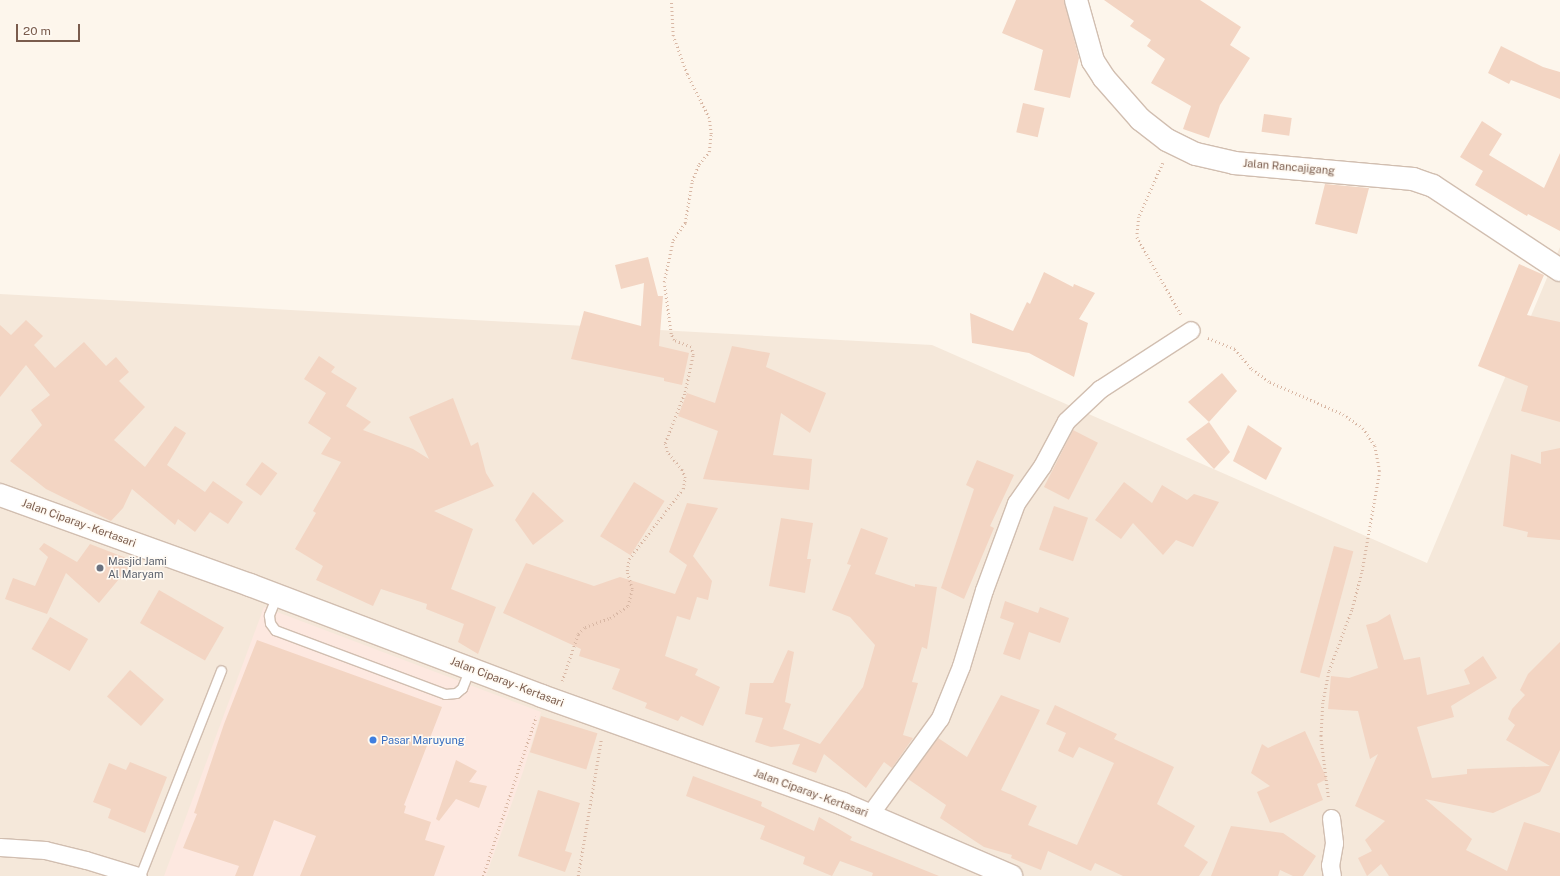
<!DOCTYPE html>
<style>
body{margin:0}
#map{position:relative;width:1560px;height:876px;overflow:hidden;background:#fdf6ec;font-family:"Public Sans",sans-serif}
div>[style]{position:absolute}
.residential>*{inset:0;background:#f5e8da}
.commercial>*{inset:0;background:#fde8e0}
.building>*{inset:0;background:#f3d5c3;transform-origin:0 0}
.path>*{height:2.5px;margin-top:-1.25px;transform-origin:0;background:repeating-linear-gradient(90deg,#d9b8a5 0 1px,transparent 0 4px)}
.roads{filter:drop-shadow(1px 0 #d1beb0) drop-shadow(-1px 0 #d1beb0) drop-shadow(0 1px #d1beb0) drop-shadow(0 -1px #d1beb0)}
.service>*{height:9px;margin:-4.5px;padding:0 4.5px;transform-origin:4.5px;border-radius:4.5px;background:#fff}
.minor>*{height:17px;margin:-8.5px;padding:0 8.5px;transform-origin:8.5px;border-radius:8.5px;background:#fff}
.secondary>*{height:22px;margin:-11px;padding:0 11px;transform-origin:11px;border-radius:11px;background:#fff}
.dots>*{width:11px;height:11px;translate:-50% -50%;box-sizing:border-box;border:2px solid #fffaf3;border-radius:50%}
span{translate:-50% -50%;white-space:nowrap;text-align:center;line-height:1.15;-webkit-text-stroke:3px #fffaf3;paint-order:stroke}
.street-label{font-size:11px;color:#7a5c4d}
.worship-label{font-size:11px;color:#5b616d}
.left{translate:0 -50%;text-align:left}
.shop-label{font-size:11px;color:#366cbe}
.scale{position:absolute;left:16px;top:24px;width:64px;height:18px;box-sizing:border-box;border:2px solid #7a5c4d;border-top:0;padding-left:5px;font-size:12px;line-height:14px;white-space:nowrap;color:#7a5c4d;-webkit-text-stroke:3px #fffaf3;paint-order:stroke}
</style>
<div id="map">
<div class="residential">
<div style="clip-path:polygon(1560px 247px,1560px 876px,0 876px,0 294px,932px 345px,1427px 563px)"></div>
</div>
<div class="commercial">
<div style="clip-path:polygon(264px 607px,541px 712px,524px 769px,486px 876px,164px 876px)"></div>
</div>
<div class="building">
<div style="clip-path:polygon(1016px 0,1064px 0,1079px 58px,1070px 98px,1034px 90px,1043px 50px,1002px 33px)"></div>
<div style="clip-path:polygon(1104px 0,1200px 0,1241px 27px,1230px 45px,1250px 58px,1220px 105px,1209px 138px,1183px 129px,1191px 106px,1151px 83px,1165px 59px,1147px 46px,1151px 40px,1130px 26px,1134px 21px)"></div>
<div style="clip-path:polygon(1501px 46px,1543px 67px,1560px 72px,1560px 99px,1511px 80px,1509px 84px,1488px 73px)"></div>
<div style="left:1023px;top:103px;width:22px;height:30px;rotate:13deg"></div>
<div style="left:1264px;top:114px;width:28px;height:18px;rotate:8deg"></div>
<div style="clip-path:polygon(1482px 121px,1502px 134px,1489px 155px,1544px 188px,1560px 153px,1560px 231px,1528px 214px,1527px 216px,1475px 185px,1483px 171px,1460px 157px)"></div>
<div style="clip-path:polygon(1325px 184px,1369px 188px,1357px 234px,1315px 224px)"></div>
<div style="clip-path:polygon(648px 257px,658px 296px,663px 296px,659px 346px,689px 353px,682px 385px,664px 381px,664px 378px,571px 359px,584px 311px,641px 326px,644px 283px,621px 289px,615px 265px)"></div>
<div style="clip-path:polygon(1519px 264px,1544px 275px,1527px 315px,1560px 322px,1560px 422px,1521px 411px,1528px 386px,1478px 366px)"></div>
<div style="clip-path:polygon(1044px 272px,1073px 287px,1074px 284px,1095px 293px,1079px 319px,1088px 323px,1074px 377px,1029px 353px,972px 343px,970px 313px,1013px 331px,1027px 302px,1030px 304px)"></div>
<div style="clip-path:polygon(26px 320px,43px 336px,34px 345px,55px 368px,84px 342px,106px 366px,116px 357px,129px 372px,119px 381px,145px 407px,114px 440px,145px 467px,175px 426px,186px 433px,167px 465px,205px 492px,213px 481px,243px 502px,228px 524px,210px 512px,195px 532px,178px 519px,175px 525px,132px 489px,123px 508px,111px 521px,46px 489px,10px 461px,42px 425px,31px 410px,50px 395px,26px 365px,0 397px,0 325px,11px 335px)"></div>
<div style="clip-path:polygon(732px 346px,770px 353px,766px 367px,826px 393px,810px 433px,781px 413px,773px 455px,812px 459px,809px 490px,703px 479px,718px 431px,678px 416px,687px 393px,715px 403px)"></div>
<div style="clip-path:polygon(319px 356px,335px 367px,331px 372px,357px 388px,346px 406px,371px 422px,363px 430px,413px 449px,429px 459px,409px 417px,453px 398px,471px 446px,478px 442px,486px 473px,494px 486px,434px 511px,473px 529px,451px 589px,496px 607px,478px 654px,458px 642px,464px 624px,426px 609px,427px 604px,381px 589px,373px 606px,316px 580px,323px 566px,295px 549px,316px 513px,313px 511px,341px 462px,321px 454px,331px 438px,308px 423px,326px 393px,304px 379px)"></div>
<div style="clip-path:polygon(1222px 373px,1237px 391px,1209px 422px,1188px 402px)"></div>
<div style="clip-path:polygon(1209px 422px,1230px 452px,1214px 469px,1186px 439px)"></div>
<div style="clip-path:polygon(1248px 425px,1282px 448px,1266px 480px,1233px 461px)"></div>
<div style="left:1073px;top:430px;width:28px;height:64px;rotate:27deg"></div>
<div style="clip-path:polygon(1560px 448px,1560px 540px,1527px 537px,1528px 532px,1503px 526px,1511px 454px,1541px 464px,1541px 452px)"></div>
<div style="clip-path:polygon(977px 460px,1014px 475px,990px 526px,994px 528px,964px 599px,941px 588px,974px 489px,966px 485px)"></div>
<div style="left:262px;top:462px;width:19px;height:28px;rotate:36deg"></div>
<div style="left:634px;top:482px;width:36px;height:64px;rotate:32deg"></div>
<div style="clip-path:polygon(1124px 482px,1152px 503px,1162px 485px,1187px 500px,1194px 494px,1219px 502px,1193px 547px,1176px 540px,1163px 555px,1133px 523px,1121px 539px,1095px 520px)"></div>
<div style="clip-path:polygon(533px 492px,564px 521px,533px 545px,515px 520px)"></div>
<div style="clip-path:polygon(687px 503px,718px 508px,693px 556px,712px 581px,708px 600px,697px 597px,690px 620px,677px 616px,665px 656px,698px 669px,695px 675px,720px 687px,703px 726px,681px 716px,678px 721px,645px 708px,647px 703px,612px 689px,620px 669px,579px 656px,581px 649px,503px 613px,526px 563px,594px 586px,620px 577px,675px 594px,687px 565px,669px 552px)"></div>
<div style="left:1054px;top:506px;width:36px;height:46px;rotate:19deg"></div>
<div style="clip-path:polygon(781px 518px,813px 523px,807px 559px,811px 559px,805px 593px,769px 586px)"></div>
<div style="clip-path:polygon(861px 528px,888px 538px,875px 574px,915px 587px,915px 584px,937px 587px,927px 649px,922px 647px,912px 682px,918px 683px,903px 735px,913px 738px,892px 768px,884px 762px,866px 788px,824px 754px,816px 773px,792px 764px,800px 744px,771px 747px,755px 742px,763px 718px,745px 714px,750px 683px,773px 683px,788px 650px,794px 652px,785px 702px,791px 704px,783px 729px,820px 744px,863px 687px,875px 645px,850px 617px,832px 610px,851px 565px,847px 564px)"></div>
<div style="clip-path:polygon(44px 543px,77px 562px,90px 544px,134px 561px,99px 603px,66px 573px,47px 614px,5px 599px,13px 578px,35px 586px,48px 557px,39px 549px)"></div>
<div style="left:1334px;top:546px;width:20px;height:131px;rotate:15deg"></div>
<div style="left:159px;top:590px;width:75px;height:38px;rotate:30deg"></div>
<div style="clip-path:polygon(1005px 601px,1038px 613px,1040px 607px,1069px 618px,1060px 643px,1029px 632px,1020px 660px,1003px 654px,1014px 623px,1000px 618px)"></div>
<div style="clip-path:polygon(1390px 614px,1404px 660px,1420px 657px,1427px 695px,1470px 684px,1464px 670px,1483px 656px,1497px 678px,1451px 706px,1454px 717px,1417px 727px,1432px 778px,1467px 774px,1467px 769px,1550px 766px,1506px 740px,1515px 725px,1508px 719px,1512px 709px,1525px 695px,1520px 690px,1528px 674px,1560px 642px,1560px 750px,1540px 792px,1493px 813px,1425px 799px,1472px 839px,1466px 850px,1507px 871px,1524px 822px,1560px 833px,1560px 876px,1389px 876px,1381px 864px,1367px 876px,1358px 858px,1372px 851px,1365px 840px,1385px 821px,1355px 806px,1378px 754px,1370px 759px,1358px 711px,1328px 709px,1331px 676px,1349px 678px,1378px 668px,1366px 625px,1377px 622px)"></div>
<div style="left:50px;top:617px;width:44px;height:37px;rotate:30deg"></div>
<div style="clip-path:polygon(257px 640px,442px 707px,404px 805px,406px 806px,404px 813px,431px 822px,425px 840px,445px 846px,434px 876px,300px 876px,316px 836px,274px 820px,253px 876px,235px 876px,239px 866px,183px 848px,197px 814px,194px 813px,224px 724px)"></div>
<div style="left:130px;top:670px;width:45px;height:35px;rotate:41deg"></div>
<div style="clip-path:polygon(1001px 695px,1040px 710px,1001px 790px,1037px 806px,1028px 825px,1077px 845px,1114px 763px,1079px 747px,1073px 758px,1058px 751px,1066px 733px,1046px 724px,1055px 705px,1117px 734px,1114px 739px,1174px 767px,1157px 804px,1195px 826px,1184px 846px,1208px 862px,1199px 876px,1123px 876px,1095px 863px,1091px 871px,1048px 851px,1041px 870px,1011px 858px,1012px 855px,984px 847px,940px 818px,946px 805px,908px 779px,938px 738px,967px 757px)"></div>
<div style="left:541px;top:716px;width:59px;height:38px;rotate:17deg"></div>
<div style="clip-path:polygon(1305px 731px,1327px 779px,1317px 784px,1323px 800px,1270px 823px,1257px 792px,1270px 786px,1251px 773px,1262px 744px,1268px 748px)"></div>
<div style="clip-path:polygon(456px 760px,477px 771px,469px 782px,487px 786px,479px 808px,456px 799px,439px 821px,436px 819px)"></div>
<div style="clip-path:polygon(130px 762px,167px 777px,145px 833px,108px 818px,111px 809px,93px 802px,109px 763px,126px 770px)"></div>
<div style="clip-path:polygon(693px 776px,762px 802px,761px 806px,814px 831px,819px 817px,852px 837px,850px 840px,939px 876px,872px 876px,873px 873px,840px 861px,832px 876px,803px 864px,805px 857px,760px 839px,765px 826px,686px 796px)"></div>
<div style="clip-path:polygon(538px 790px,580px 803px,565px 851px,572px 853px,565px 872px,518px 856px)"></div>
<div style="clip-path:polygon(1231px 826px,1283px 833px,1316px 856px,1303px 876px,1293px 876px,1280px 870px,1278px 876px,1211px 876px)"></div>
</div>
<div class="path">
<div style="left:1163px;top:163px;width:59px;rotate:114deg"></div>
<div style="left:1139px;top:217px;width:20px;rotate:96deg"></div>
<div style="left:1137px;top:237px;width:89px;rotate:60.3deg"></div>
<div style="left:1208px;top:338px;width:29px;rotate:22deg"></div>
<div style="left:1235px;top:349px;width:26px;rotate:50deg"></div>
<div style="left:1252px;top:369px;width:22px;rotate:36deg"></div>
<div style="left:1270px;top:382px;width:80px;rotate:23.7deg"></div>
<div style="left:1343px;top:414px;width:24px;rotate:35deg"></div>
<div style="left:1363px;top:428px;width:22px;rotate:56deg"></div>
<div style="left:1375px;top:446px;width:25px;rotate:79deg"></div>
<div style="left:1380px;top:471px;width:104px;rotate:100deg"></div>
<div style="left:1362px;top:573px;width:38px;rotate:105deg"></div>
<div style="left:1352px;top:610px;width:66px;rotate:110.4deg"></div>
<div style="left:1329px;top:672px;width:32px;rotate:101deg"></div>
<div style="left:1323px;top:703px;width:33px;rotate:93deg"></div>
<div style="left:1321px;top:736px;width:64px;rotate:82.9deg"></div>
<div style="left:562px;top:681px;width:50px;rotate:-71.2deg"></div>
<div style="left:578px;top:634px;width:10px;rotate:-45deg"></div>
<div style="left:585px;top:627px;width:27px;rotate:-20deg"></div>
<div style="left:610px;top:618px;width:22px;rotate:-34deg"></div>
<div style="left:628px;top:606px;width:17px;rotate:-77deg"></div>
<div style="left:632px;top:589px;width:19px;rotate:-106deg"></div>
<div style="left:627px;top:571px;width:12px;rotate:-81deg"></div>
<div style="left:629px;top:559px;width:88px;rotate:-52.4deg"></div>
<div style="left:683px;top:489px;width:11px;rotate:-80deg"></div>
<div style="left:685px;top:478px;width:9px;rotate:-111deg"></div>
<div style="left:682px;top:470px;width:23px;rotate:-130deg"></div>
<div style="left:667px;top:452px;width:9px;rotate:-103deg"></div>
<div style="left:665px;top:443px;width:55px;rotate:-68.6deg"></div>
<div style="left:685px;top:392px;width:38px;rotate:-78deg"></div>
<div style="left:693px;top:355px;width:8px;rotate:-104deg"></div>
<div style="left:691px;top:347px;width:18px;rotate:-158deg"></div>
<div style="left:674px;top:340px;width:7px;rotate:-117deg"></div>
<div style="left:671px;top:334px;width:52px;rotate:-97.7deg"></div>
<div style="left:664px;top:282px;width:43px;rotate:-77.9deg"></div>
<div style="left:673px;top:240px;width:21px;rotate:-55deg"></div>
<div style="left:685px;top:223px;width:43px;rotate:-80.5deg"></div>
<div style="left:692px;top:181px;width:18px;rotate:-68deg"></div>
<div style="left:699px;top:164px;width:16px;rotate:-50deg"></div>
<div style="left:709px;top:152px;width:18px;rotate:-84deg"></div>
<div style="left:711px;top:134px;width:16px;rotate:-97deg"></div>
<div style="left:709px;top:118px;width:49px;rotate:-116.6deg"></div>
<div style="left:687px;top:74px;width:40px;rotate:-110.2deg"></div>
<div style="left:673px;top:36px;width:36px;rotate:-93deg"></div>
<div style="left:483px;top:876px;width:168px;rotate:-71.6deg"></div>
<div style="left:578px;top:876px;width:138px;rotate:-80.4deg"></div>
</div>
<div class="roads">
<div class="service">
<div style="left:277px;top:595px;width:22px;rotate:112deg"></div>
<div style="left:269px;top:615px;width:8px;rotate:83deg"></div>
<div style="left:270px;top:623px;width:9px;rotate:54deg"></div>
<div style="left:275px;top:630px;width:182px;rotate:20.6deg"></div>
<div style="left:445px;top:694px;width:11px;rotate:-5deg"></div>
<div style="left:456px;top:693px;width:8px;rotate:-40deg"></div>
<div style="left:462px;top:688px;width:22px;rotate:-68deg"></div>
<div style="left:140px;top:876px;width:221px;rotate:-68.5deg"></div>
</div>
<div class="minor">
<div style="left:870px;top:814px;width:119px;rotate:-53.9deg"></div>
<div style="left:940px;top:718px;width:56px;rotate:-68deg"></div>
<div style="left:961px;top:666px;width:79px;rotate:-73.2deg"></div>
<div style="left:984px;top:590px;width:93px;rotate:-69.8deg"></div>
<div style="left:1016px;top:503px;width:45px;rotate:-54.9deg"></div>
<div style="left:1042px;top:466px;width:51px;rotate:-61.9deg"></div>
<div style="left:1066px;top:421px;width:47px;rotate:-43.3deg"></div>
<div style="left:1100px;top:389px;width:108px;rotate:-33deg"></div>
<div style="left:1331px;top:818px;width:25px;rotate:83deg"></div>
<div style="left:1334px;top:843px;width:22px;rotate:100deg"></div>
<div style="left:1330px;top:865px;width:11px;rotate:80deg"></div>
<div style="left:0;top:847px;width:45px;rotate:3.8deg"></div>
<div style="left:45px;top:850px;width:42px;rotate:13.7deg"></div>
<div style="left:86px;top:860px;width:54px;rotate:17.1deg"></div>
</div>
<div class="secondary">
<div style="left:1076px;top:0;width:63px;rotate:74.4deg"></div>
<div style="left:1093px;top:61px;width:20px;rotate:57deg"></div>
<div style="left:1104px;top:78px;width:55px;rotate:48.7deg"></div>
<div style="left:1140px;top:119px;width:34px;rotate:38deg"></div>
<div style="left:1167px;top:140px;width:32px;rotate:26deg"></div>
<div style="left:1196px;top:154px;width:39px;rotate:13deg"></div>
<div style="left:1234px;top:163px;width:180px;rotate:5.1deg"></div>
<div style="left:1413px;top:179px;width:21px;rotate:19deg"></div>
<div style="left:1433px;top:186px;width:152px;rotate:33.5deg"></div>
<div style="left:0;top:495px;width:266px;rotate:19.8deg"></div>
<div style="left:250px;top:585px;width:312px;rotate:20.8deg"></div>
<div style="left:542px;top:696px;width:320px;rotate:19.7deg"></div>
<div style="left:843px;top:804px;width:183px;rotate:23.2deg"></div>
</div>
</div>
<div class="dots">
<div style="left:100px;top:568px;background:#6b7280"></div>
<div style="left:373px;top:740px;background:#3f7fe0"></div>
</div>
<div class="street-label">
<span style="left:1289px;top:167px;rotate:5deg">Jalan Rancajigang</span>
<span style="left:79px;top:523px;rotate:20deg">Jalan Ciparay - Kertasari</span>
<span style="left:507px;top:682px;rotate:21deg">Jalan Ciparay - Kertasari</span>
<span style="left:811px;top:793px;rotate:20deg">Jalan Ciparay - Kertasari</span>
</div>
<div class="worship-label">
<span class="left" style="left:108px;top:568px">Masjid Jami<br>Al Maryam</span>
</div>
<div class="shop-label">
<span class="left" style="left:381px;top:740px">Pasar Maruyung</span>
</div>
<div class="scale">20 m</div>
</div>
